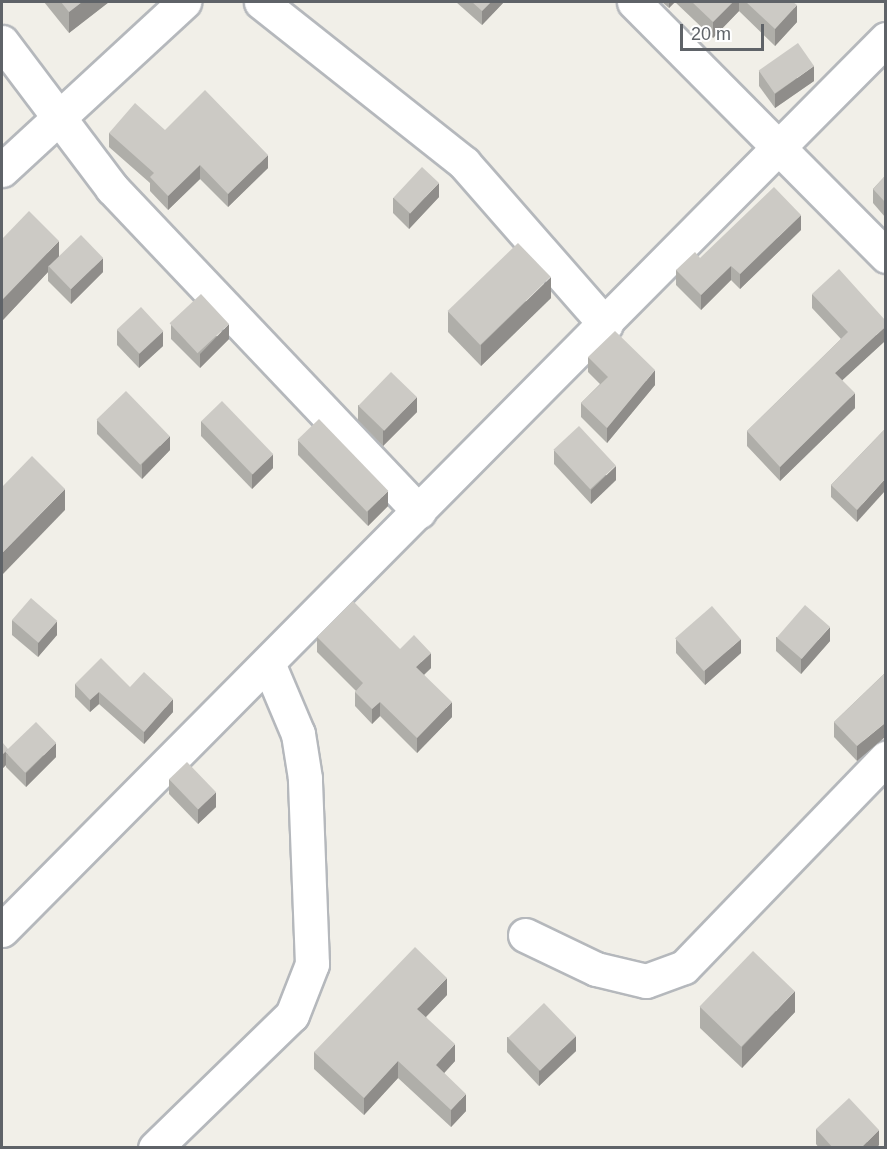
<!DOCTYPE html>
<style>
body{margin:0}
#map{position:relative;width:887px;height:1149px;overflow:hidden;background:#f1efe8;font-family:Arial,sans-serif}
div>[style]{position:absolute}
.roads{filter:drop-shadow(2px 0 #b5b8bc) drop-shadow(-2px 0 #b5b8bc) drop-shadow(0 2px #b5b8bc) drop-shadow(0 -2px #b5b8bc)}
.minor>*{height:33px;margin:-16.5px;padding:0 16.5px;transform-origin:16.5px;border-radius:16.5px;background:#fff}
.secondary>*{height:33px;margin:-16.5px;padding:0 16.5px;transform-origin:16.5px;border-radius:16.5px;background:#fff}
.wall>*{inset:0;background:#afaea9}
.shaded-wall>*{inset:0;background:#8f8d8a}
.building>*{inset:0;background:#cccac5;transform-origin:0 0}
span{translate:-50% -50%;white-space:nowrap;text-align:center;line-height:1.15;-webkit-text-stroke:5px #fff;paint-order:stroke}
.frame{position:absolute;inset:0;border:3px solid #5f6368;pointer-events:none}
.scale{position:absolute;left:680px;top:24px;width:84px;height:27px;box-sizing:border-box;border:3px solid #5f6368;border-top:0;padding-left:8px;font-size:18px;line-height:21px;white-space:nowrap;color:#5f6368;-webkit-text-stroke:4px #fff;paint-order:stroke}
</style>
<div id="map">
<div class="roads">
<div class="minor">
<div style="left:261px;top:2px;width:259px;rotate:38.4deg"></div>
<div style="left:464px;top:163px;width:215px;rotate:48.8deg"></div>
<div style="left:634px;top:2px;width:358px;rotate:45.2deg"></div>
<div style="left:2px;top:42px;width:183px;rotate:53deg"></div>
<div style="left:112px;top:188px;width:446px;rotate:46.5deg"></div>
<div style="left:2px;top:170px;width:248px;rotate:-42.7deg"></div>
<div style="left:525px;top:935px;width:79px;rotate:25.6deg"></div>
<div style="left:596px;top:969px;width:51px;rotate:13.5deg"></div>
<div style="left:646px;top:981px;width:40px;rotate:-20.2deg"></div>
<div style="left:684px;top:967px;width:291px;rotate:-46deg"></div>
<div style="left:155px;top:1148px;width:191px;rotate:-44.2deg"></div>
<div style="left:292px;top:1015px;width:55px;rotate:-68.6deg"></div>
<div style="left:312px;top:964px;width:186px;rotate:-92.2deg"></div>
<div style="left:305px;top:778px;width:45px;rotate:-99deg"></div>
<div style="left:298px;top:734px;width:77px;rotate:-112.9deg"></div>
</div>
<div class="secondary">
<div style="left:2px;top:930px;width:1255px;rotate:-45.23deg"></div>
</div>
</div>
<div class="wall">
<div style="clip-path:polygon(44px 2px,109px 2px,69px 33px)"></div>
<div style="clip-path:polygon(456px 2px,504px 2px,482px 25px)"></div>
<div style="clip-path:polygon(662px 2px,675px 2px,669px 8px)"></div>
<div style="clip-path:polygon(675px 2px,793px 2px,797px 22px,775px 46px,739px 11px,713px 38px)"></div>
<div style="clip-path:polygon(759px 71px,814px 81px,775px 108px,759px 86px)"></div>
<div style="clip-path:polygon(165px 130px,268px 168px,228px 207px,200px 179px,168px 210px,150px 191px,150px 183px,109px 147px,109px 133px)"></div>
<div style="clip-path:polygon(885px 176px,885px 217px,873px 203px,873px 189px)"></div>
<div style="clip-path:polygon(439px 197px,409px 229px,393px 213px,393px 198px)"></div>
<div style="clip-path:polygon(801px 230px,740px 289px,731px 280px,701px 310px,676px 285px,676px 270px)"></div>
<div style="clip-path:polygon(2px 239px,59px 256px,103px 272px,71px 304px,48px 281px,48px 272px,2px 321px)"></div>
<div style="clip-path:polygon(812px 294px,885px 341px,842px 380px,855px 408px,780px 481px,747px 446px,747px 431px,841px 339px,812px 308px)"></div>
<div style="clip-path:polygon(551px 298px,481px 366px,448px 332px,448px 311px)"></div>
<div style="clip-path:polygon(171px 325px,229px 339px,200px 368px,171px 339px)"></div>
<div style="clip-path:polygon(117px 330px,163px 346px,139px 368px,117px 345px)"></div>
<div style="clip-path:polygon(588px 357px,655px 385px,607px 443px,581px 417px,581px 403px,600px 384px,588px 372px)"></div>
<div style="clip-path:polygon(358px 405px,417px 412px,383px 446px,358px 420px)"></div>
<div style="clip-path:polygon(97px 420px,170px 450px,142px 479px,97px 434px)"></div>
<div style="clip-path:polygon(201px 421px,273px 468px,252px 489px,201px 436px)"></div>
<div style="clip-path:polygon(885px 429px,857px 522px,831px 497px,831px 485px)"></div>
<div style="clip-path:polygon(298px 440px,388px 506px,368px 526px,298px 455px)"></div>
<div style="clip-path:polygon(554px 450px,616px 480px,591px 504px,554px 464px)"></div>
<div style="clip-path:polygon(12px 620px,57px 635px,38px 657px,12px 635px)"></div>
<div style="clip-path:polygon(317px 637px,400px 649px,431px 668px,424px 675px,452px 717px,417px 753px,380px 716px,372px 724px,355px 706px,355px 692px,356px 691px,317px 652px)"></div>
<div style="clip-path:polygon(776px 637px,830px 641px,801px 674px,776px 651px)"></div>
<div style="clip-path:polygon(676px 639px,741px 653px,705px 685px,676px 653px)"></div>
<div style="clip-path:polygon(885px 673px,857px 761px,834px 737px,834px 722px)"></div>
<div style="clip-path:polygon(75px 684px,130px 687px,173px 712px,144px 744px,99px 704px,90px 712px,75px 697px)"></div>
<div style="clip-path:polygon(2px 742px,8px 751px,56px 757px,26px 787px,6px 767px,6px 765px,2px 769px)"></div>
<div style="clip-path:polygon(169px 779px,216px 807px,198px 824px,169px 794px)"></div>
<div style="clip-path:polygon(447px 995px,426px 1017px,455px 1061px,444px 1073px,466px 1111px,451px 1127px,398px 1078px,364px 1115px,314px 1069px,314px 1052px)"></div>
<div style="clip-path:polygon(700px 1007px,795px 1012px,742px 1068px,700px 1028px)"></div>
<div style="clip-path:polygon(507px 1037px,576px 1051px,539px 1086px,507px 1052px)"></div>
<div style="clip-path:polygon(816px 1129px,879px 1145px,876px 1148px,819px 1148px,816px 1144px)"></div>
</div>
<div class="shaded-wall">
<div style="clip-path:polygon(82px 2px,109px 2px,69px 33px,69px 12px)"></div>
<div style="clip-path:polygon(491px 2px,504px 2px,482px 25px,482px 11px)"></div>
<div style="clip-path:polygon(669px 2px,675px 2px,669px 8px)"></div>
<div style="clip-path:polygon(733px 2px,739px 2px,739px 11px,713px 38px,713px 22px)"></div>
<div style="clip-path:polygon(797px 5px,797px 22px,775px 46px,775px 29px)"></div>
<div style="clip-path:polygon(814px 66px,814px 81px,775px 108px,775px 94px)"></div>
<div style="clip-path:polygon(268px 155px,268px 168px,228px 207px,228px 194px)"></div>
<div style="clip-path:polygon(200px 165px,200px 179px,168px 210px,168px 196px)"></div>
<div style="clip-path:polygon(439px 183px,439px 197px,409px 229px,409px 214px)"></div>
<div style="clip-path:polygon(801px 215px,801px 230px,740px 289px,740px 274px)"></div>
<div style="clip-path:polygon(59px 241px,59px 262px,48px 266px,48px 272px,2px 321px,2px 300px)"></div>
<div style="clip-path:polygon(103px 258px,103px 272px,71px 304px,71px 289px)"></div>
<div style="clip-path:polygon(731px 266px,731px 280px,701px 310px,701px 295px)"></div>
<div style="clip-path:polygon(551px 277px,551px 298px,481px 366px,481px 345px)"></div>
<div style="clip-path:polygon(229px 324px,229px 339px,200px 368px,200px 354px)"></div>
<div style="clip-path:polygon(885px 327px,885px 341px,835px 387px,835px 373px)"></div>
<div style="clip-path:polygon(163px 331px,163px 346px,139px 368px,139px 353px)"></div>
<div style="clip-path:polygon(655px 370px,655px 385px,607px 443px,607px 428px)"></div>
<div style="clip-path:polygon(855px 393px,855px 408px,780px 481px,780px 467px)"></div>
<div style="clip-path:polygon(417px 397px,417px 412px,383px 446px,383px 431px)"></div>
<div style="clip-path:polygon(170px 436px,170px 450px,142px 479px,142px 464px)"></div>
<div style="clip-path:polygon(273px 454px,273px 468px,252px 489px,252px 474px)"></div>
<div style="clip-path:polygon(616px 466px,616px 480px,591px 504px,591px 490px)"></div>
<div style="clip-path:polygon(885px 479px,885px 491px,857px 522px,857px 510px)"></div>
<div style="clip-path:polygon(65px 489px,65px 510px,2px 575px,2px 553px)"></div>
<div style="clip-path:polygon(388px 491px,388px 506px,368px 526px,368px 511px)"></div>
<div style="clip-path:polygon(57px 621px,57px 635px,38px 657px,38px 643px)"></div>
<div style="clip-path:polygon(830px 627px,830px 641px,801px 674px,801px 659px)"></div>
<div style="clip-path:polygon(741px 639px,741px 653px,705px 685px,705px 670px)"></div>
<div style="clip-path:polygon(431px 653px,431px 668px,416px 682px,416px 667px)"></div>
<div style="clip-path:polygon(99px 692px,99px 704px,90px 712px,90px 700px)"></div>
<div style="clip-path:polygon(173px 699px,173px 712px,144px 744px,144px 732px)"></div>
<div style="clip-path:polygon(380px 702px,380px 716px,372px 724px,372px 709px)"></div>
<div style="clip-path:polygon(452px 702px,452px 717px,417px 753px,417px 738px)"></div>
<div style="clip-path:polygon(885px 723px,885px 737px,857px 761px,857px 746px)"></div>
<div style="clip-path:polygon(56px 743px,56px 757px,26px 787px,26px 773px)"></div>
<div style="clip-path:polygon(8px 749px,8px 755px,6px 753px,6px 765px,2px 769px,2px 755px)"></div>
<div style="clip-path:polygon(216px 792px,216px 807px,198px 824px,198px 809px)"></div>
<div style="clip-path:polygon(447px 978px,447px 995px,417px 1026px,417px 1009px)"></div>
<div style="clip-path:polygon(795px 991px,795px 1012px,742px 1068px,742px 1047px)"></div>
<div style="clip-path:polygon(576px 1036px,576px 1051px,539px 1086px,539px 1071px)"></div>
<div style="clip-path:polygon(455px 1044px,455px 1061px,436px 1082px,436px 1065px)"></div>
<div style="clip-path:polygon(398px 1061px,398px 1078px,364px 1115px,364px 1098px)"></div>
<div style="clip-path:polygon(466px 1094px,466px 1111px,451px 1127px,451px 1110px)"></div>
<div style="clip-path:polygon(879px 1130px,879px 1145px,876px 1148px,861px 1148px)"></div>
</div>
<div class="building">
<div style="clip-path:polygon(61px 2px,82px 2px,69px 12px)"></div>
<div style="clip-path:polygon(472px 2px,491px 2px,482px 11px)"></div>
<div style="clip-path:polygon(692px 2px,733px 2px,713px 22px)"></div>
<div style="clip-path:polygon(746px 2px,793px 2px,797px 5px,775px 29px)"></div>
<div style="left:798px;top:43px;width:28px;height:48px;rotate:55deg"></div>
<div style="clip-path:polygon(205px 90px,268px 155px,228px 194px,200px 165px,168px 196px,150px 177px,154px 173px,109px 133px,135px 103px,165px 130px)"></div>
<div style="left:422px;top:167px;width:23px;height:42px;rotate:43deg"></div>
<div style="clip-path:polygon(885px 176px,885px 202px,873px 189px)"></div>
<div style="clip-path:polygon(774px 187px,801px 215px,740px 274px,731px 266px,701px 295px,676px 270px,695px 252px,700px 258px)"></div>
<div style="clip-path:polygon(29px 211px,59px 241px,2px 300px,2px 239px)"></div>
<div style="left:81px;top:235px;width:32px;height:45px;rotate:46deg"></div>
<div style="left:518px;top:243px;width:47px;height:98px;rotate:46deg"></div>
<div style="clip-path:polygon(839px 269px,885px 320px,885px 327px,835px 373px,855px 393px,780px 467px,747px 431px,848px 332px,812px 294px)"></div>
<div style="left:201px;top:294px;width:41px;height:43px;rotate:47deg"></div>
<div style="left:141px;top:307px;width:33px;height:33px;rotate:47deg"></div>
<div style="clip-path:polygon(615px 331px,655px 370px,607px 428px,581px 403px,608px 377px,588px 357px)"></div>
<div style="left:391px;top:372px;width:36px;height:47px;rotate:44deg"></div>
<div style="left:126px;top:391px;width:63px;height:41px;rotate:46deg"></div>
<div style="left:222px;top:401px;width:74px;height:29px;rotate:46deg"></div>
<div style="left:319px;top:419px;width:100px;height:30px;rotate:46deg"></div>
<div style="left:579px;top:426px;width:54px;height:35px;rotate:47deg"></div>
<div style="clip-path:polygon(885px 429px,885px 479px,857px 510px,831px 485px)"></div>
<div style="clip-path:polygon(32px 456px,65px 489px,2px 553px,2px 487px)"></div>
<div style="left:31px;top:598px;width:35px;height:29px;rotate:41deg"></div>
<div style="clip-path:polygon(353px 601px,400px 649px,414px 635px,431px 653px,416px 667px,452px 702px,417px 738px,380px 702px,372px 709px,355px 692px,363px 683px,317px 637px)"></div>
<div style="left:805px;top:605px;width:33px;height:43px;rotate:41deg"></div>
<div style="left:712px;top:606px;width:44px;height:49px;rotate:49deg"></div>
<div style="clip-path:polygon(101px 658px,130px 687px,144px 672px,173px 699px,144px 732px,99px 692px,90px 700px,75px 684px)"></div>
<div style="clip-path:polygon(885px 673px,885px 723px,857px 746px,834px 722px)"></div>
<div style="left:36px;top:722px;width:29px;height:43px;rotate:46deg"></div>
<div style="clip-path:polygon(2px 742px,8px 749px,2px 755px)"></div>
<div style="left:187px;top:762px;width:42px;height:25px;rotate:46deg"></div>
<div style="clip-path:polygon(415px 947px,447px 978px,417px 1009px,455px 1044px,436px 1065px,466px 1094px,451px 1110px,398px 1061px,364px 1098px,314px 1052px)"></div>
<div style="left:753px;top:951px;width:58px;height:77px;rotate:44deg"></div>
<div style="left:544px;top:1003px;width:46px;height:50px;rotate:46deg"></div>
<div style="clip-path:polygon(849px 1098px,879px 1130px,861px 1148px,833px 1148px,816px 1129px)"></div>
</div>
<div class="frame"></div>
<div class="scale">20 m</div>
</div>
